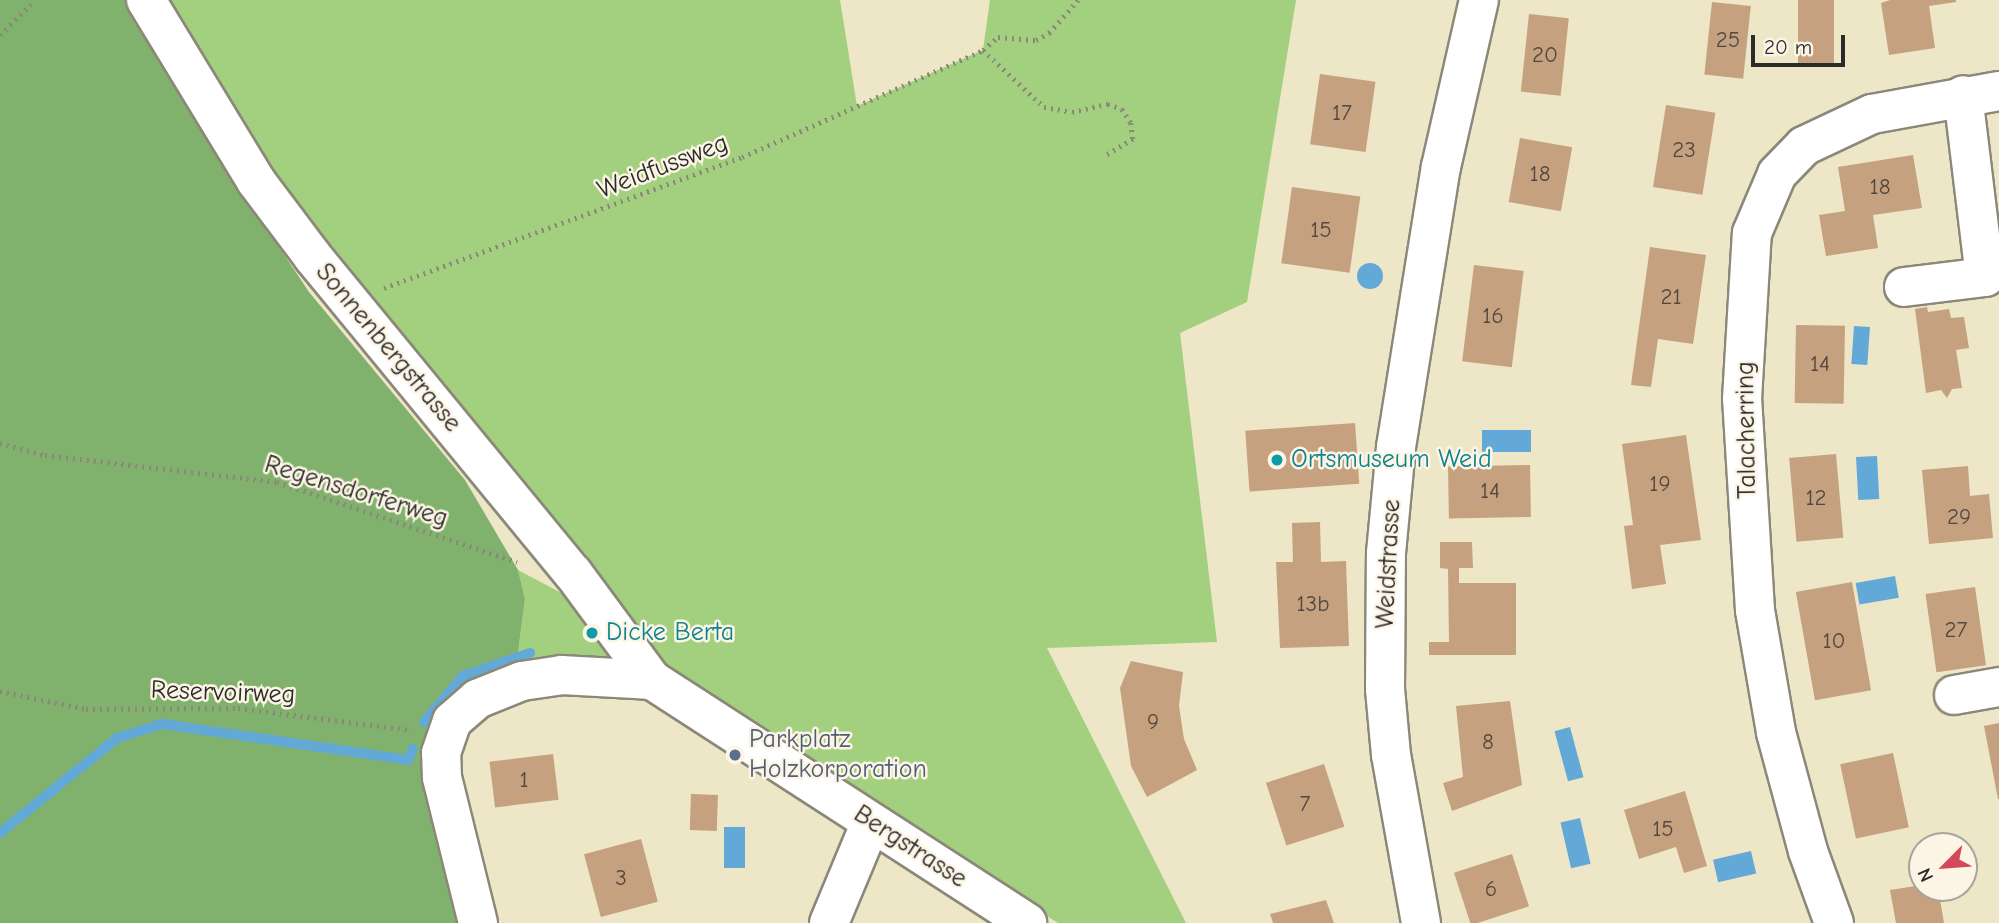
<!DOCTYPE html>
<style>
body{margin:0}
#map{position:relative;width:1999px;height:923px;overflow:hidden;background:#ede6c7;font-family:"Comic Neue",sans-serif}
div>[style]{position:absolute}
.green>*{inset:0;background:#a2d07e}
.forest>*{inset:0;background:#81b26d}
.water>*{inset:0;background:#62a9d8;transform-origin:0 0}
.round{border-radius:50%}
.stream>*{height:10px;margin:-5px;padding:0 5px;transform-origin:5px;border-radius:5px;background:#62a9d8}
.building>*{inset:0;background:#c5a17f;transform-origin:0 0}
.path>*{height:4.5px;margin-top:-2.25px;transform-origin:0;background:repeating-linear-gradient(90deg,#8c8879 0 2px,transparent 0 7px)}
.roads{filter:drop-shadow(2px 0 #8c8879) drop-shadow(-2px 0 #8c8879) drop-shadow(0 2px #8c8879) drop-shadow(0 -2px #8c8879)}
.minor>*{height:38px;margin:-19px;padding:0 19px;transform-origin:19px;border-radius:19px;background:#fff}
.dots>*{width:19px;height:19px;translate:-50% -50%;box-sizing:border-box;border:4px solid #fcf5e5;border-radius:50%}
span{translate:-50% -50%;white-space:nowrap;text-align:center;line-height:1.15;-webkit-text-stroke:5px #fcf5e5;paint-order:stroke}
.number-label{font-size:23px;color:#524840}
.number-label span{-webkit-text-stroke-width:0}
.street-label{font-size:26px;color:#2b2b2b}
.culture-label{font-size:26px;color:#0d838f}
.left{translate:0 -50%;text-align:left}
.service-label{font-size:26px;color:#4e5e75}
.north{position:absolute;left:1908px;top:832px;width:70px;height:70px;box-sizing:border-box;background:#fcf5e5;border:2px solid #a8a49b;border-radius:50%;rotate:245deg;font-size:19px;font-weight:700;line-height:28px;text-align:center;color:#2b2b2b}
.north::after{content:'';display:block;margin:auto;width:24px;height:32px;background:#d1495b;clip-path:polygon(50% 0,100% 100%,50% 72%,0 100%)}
.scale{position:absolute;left:1751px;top:35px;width:94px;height:32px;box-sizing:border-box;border:4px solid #2b2b2b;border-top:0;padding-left:9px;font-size:21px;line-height:24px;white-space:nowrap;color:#2b2b2b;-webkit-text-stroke:5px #fcf5e5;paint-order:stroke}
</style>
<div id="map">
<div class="green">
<div style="clip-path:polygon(152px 0,840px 0,857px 106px,983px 50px,990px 0,1296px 0,1247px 302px,1180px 333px,1217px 642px,1047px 648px,1186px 923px,1058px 923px,679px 683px,377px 321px)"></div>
<div style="clip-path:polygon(518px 570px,569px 597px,617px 662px,516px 668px,525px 599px)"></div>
</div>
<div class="forest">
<div style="clip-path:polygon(0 0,125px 0,204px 134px,309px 292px,465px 480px,518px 570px,525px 599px,516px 668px,445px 714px,462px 923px,0 923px)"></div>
</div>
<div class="water">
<div class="round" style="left:1357px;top:263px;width:26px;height:26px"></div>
<div style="left:1854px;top:326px;width:16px;height:38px;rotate:4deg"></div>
<div style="left:1482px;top:430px;width:49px;height:22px"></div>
<div style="left:1877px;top:456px;width:43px;height:21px;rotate:87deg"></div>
<div style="left:1895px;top:576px;width:22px;height:40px;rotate:80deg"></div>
<div style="left:1570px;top:727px;width:52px;height:16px;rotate:75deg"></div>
<div style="left:1580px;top:818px;width:47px;height:20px;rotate:77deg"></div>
<div style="left:724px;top:827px;width:21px;height:41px"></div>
<div style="left:1751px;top:851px;width:23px;height:39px;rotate:77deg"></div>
</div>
<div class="stream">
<div style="left:424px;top:722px;width:60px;rotate:-49.7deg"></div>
<div style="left:463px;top:676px;width:71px;rotate:-18.9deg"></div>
<div style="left:0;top:833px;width:151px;rotate:-39.1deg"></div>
<div style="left:117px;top:738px;width:47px;rotate:-17.3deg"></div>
<div style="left:162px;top:724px;width:249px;rotate:8.3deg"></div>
<div style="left:408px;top:760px;width:12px;rotate:-66deg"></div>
</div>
<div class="building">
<div style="left:1798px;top:0;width:36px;height:63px"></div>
<div style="clip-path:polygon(1890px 0,1956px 0,1956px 2px,1929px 6px,1935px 48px,1889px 55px,1881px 3px)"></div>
<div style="left:1712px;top:2px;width:39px;height:73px;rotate:6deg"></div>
<div style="left:1529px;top:14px;width:40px;height:78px;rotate:6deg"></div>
<div style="left:1320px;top:74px;width:56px;height:71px;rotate:8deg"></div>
<div style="left:1666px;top:105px;width:50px;height:83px;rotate:9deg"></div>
<div style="left:1520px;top:138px;width:53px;height:65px;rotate:10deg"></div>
<div style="clip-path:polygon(1913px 155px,1922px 208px,1873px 215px,1878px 248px,1826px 256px,1819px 215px,1845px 211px,1838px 167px)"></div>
<div style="left:1292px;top:187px;width:69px;height:77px;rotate:8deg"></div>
<div style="clip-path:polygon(1650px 247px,1706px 255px,1693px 344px,1658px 339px,1651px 387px,1631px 385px)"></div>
<div style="left:1474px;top:265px;width:50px;height:97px;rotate:7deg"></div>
<div style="clip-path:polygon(1927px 307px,1928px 312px,1949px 309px,1951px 318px,1964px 317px,1969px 348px,1956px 350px,1962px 388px,1952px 389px,1947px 398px,1941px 390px,1926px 393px,1915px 309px)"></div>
<div style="left:1796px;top:325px;width:49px;height:78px;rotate:1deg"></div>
<div style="left:1355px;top:423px;width:61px;height:110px;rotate:86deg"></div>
<div style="clip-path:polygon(1686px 435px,1701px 540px,1660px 545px,1666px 584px,1632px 589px,1624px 526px,1633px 525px,1622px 444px)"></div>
<div style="left:1836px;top:454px;width:84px;height:47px;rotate:85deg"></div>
<div style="left:1530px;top:465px;width:52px;height:82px;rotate:89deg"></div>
<div style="clip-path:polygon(1968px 466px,1970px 496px,1989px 494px,1993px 538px,1929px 544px,1922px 470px)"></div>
<div style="clip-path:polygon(1320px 522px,1321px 562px,1346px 561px,1349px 646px,1280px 648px,1276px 562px,1293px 562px,1292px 523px)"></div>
<div style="clip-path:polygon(1440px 542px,1472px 542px,1473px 568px,1459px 568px,1459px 583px,1516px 583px,1516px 655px,1429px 655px,1429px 642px,1449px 642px,1448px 569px,1440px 568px)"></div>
<div style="left:1852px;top:582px;width:110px;height:57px;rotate:80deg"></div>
<div style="left:1975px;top:587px;width:79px;height:50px;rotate:82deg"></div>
<div style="clip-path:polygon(1131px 661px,1183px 672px,1179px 706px,1184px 739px,1197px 770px,1147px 797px,1131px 766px,1120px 688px)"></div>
<div style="clip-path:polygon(1510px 701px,1522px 785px,1452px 811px,1443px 783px,1463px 777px,1456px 706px)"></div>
<div style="clip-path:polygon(1999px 723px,1999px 799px,1998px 799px,1984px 726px)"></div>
<div style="left:1893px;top:753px;width:76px;height:54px;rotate:78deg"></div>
<div style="left:553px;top:754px;width:46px;height:64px;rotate:83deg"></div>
<div style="left:1324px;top:764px;width:66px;height:61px;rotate:72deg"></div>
<div style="clip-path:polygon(1685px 791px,1707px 866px,1684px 873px,1676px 847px,1639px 859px,1624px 810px)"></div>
<div style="left:691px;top:794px;width:27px;height:36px;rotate:2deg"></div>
<div style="left:641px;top:839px;width:65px;height:59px;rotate:75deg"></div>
<div style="left:1512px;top:854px;width:55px;height:61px;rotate:72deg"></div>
<div style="clip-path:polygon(1922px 885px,1938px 888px,1944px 923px,1896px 923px,1890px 890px)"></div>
<div style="clip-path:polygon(1326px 900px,1334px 923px,1273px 923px,1270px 914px)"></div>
</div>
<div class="path">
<div style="left:0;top:35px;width:49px;rotate:-45deg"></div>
<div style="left:983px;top:50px;width:83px;rotate:43.1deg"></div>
<div style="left:1044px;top:107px;width:28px;rotate:10deg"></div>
<div style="left:1072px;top:112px;width:37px;rotate:-13deg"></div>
<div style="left:1108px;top:104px;width:15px;rotate:20deg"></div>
<div style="left:1122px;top:109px;width:17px;rotate:57deg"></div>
<div style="left:1131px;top:123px;width:16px;rotate:83deg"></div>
<div style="left:1133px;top:139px;width:33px;rotate:149deg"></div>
<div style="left:384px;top:288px;width:381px;rotate:-20.1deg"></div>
<div style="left:742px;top:157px;width:264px;rotate:-23.9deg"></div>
<div style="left:983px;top:50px;width:20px;rotate:-41deg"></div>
<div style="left:998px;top:37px;width:38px;rotate:5deg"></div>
<div style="left:1036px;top:40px;width:15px;rotate:-28deg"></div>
<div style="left:1049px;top:33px;width:44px;rotate:-48.7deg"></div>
<div style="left:0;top:443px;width:47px;rotate:14.9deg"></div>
<div style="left:45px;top:455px;width:234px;rotate:6.6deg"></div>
<div style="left:277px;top:482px;width:253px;rotate:18.4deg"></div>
<div style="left:0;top:691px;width:88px;rotate:11.8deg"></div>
<div style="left:86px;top:709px;width:152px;rotate:-0.4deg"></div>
<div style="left:238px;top:708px;width:175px;rotate:7.2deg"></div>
</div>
<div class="roads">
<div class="minor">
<div style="left:146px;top:0;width:212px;rotate:58.7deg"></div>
<div style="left:256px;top:181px;width:95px;rotate:53.1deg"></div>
<div style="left:313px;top:257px;width:409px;rotate:50.6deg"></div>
<div style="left:573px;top:573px;width:133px;rotate:53.6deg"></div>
<div style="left:652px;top:680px;width:447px;rotate:32.9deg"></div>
<div style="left:1904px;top:287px;width:82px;rotate:-7deg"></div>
<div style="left:1985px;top:277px;width:183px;rotate:-96.9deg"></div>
<div style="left:1954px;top:695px;width:46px;rotate:-10.1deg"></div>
<div style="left:478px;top:923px;width:149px;rotate:-103.9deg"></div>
<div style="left:442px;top:778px;width:25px;rotate:-92deg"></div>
<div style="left:441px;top:753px;width:34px;rotate:-71deg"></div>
<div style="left:452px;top:721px;width:33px;rotate:-41deg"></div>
<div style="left:477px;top:699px;width:48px;rotate:-21.8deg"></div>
<div style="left:522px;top:681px;width:40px;rotate:-8.5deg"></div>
<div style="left:562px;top:675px;width:90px;rotate:3.2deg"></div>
<div style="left:829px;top:923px;width:109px;rotate:-67.4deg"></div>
<div style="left:1421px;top:923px;width:171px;rotate:-100.1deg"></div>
<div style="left:1391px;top:755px;width:66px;rotate:-95.2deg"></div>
<div style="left:1385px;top:689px;width:136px;rotate:-89.6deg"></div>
<div style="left:1386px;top:553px;width:106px;rotate:-84.6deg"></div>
<div style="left:1396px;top:447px;width:284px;rotate:-80.9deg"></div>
<div style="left:1441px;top:167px;width:171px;rotate:-77.2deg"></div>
<div style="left:1834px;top:923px;width:77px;rotate:-109.9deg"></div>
<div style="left:1808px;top:851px;width:123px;rotate:-105.1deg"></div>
<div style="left:1776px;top:732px;width:124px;rotate:-99.8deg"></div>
<div style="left:1755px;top:610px;width:211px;rotate:-93.5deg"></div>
<div style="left:1742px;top:399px;width:166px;rotate:-86.6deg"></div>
<div style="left:1752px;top:233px;width:64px;rotate:-67deg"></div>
<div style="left:1777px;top:174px;width:39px;rotate:-46deg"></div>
<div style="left:1804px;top:146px;width:75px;rotate:-25.2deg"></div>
<div style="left:1872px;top:114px;width:129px;rotate:-10.3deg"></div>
</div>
</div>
<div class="dots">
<div style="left:1277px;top:460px;background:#0f9aa8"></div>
<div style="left:592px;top:633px;background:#0f9aa8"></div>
<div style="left:735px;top:755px;background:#5c6f8a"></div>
</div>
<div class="number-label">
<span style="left:1728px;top:40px">25</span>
<span style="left:1545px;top:55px">20</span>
<span style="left:1342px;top:113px">17</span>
<span style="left:1684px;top:150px">23</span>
<span style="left:1540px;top:174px">18</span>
<span style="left:1880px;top:187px">18</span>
<span style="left:1321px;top:230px">15</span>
<span style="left:1671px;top:297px">21</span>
<span style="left:1493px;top:316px">16</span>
<span style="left:1820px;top:364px">14</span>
<span style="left:1660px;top:484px">19</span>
<span style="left:1490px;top:491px">14</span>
<span style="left:1816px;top:498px">12</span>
<span style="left:1959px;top:517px">29</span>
<span style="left:1313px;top:604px">13b</span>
<span style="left:1956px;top:630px">27</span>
<span style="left:1834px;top:641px">10</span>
<span style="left:1153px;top:722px">9</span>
<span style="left:1488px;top:742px">8</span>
<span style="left:524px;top:780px">1</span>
<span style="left:1305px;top:804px">7</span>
<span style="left:1663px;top:829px">15</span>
<span style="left:621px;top:878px">3</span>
<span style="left:1491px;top:889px">6</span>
</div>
<div class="street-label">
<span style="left:663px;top:167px;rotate:-21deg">Weidfussweg</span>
<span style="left:388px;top:348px;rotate:50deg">Sonnenbergstrasse</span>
<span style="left:1747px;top:430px;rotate:-91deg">Talacherring</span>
<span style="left:356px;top:492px;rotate:17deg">Regensdorferweg</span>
<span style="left:1389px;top:564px;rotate:-87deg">Weidstrasse</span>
<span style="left:223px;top:693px;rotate:2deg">Reservoirweg</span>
<span style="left:910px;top:847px;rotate:33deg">Bergstrasse</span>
</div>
<div class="culture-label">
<span class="left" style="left:1291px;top:460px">Ortsmuseum Weid</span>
<span class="left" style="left:606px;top:633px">Dicke Berta</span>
</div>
<div class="service-label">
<span class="left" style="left:749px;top:755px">Parkplatz<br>Holzkorporation</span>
</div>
<div class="north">N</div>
<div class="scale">20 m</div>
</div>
